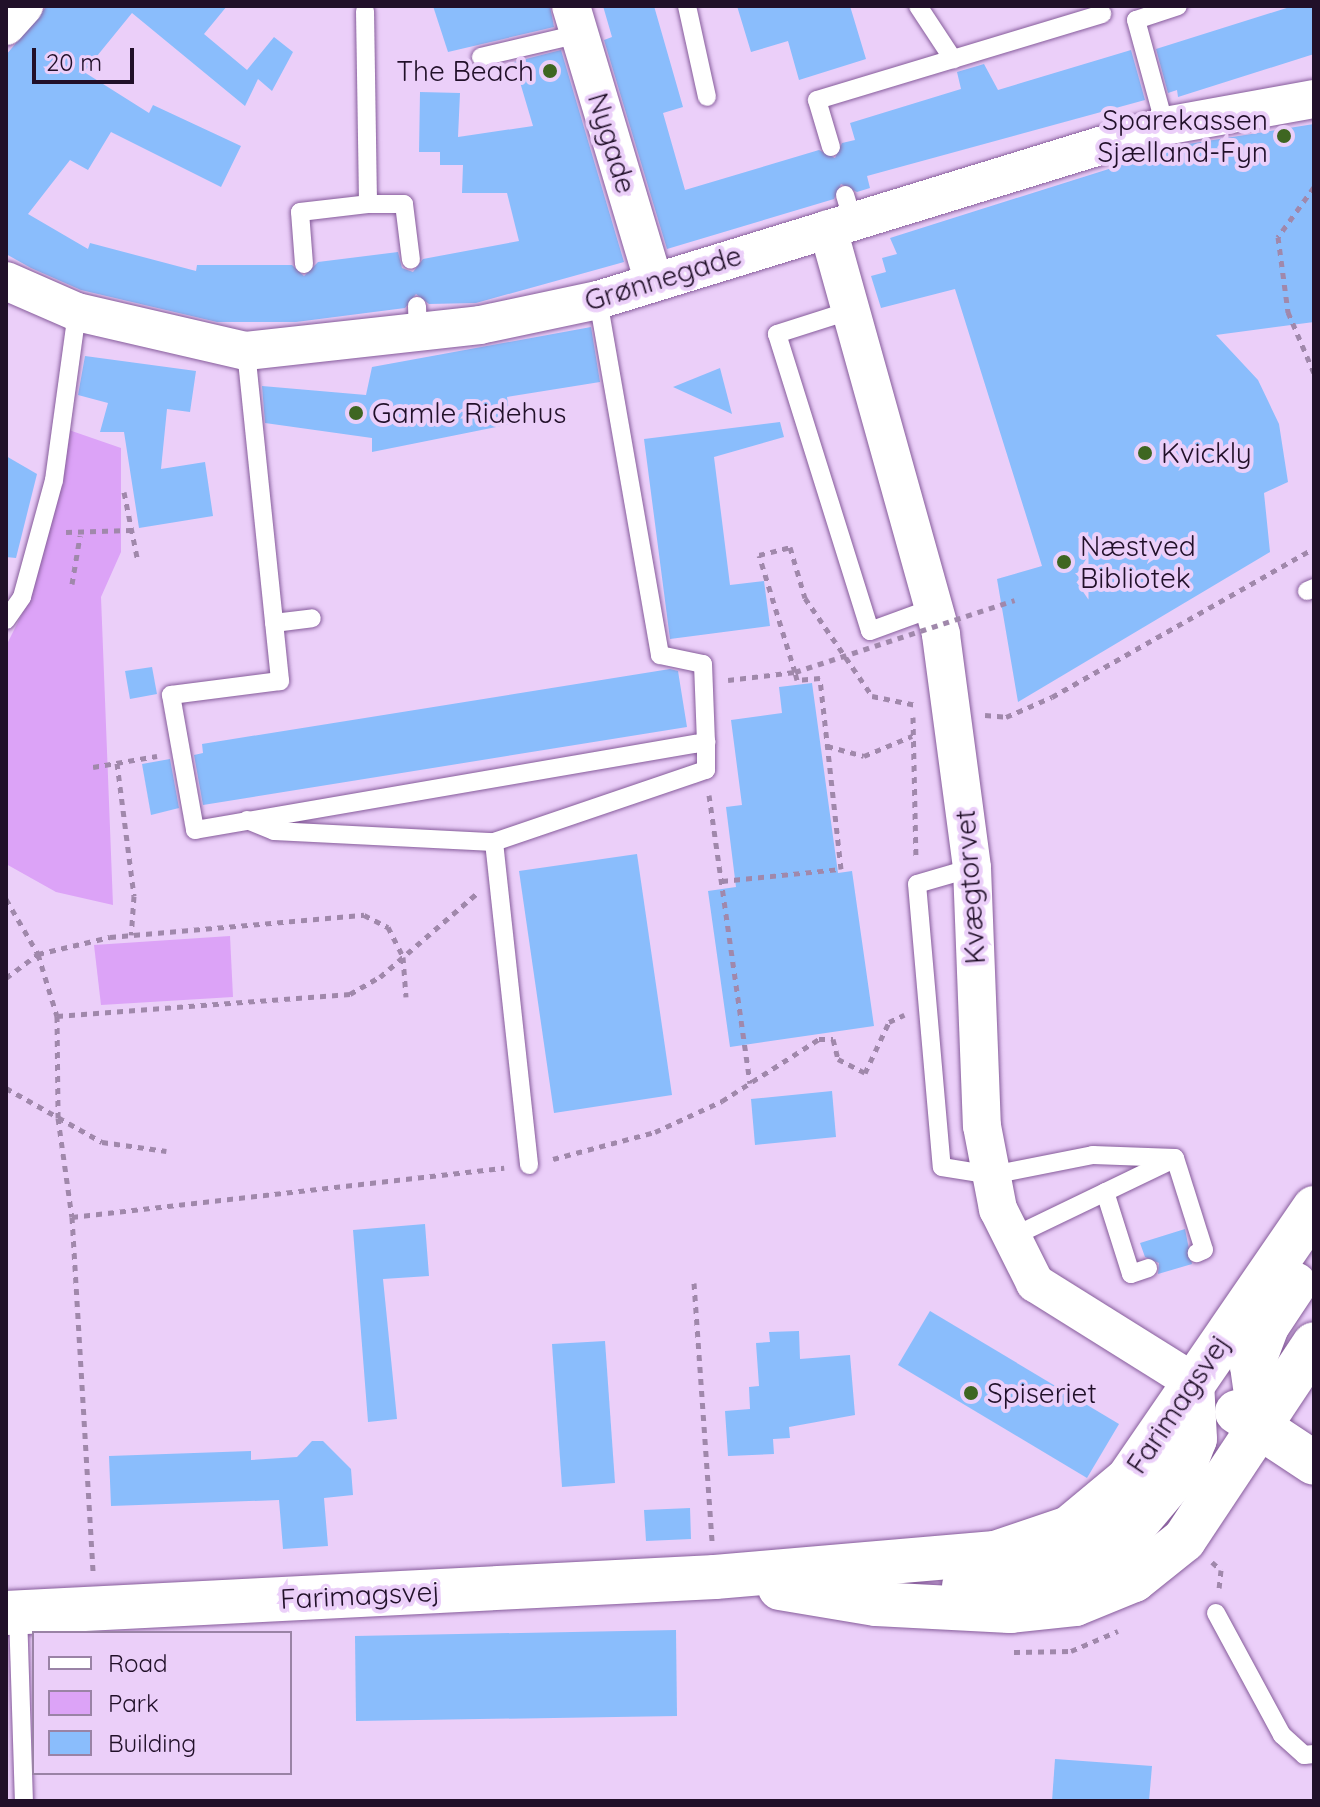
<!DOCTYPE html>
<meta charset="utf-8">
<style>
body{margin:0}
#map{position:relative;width:1320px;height:1807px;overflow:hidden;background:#ebcff9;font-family:Quicksand,sans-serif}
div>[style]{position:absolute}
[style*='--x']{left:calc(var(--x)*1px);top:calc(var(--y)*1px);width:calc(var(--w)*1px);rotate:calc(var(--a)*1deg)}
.green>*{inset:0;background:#dca3f7}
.building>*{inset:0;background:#8abdfc}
.path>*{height:5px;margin-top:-2.5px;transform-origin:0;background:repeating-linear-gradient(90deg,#a088ab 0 6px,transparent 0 12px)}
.roads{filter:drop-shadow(0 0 2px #865c9b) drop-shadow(0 0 2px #865c9b)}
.lane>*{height:18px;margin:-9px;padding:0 9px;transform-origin:9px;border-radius:9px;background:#fff}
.street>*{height:38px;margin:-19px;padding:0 19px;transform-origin:19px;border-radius:19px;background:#fff}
.secondary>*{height:44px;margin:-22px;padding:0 22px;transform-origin:22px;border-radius:22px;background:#fff}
.path-bridge>*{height:5px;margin-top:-2.5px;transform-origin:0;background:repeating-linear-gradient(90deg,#a088ab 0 6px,transparent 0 12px)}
.dots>*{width:22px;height:22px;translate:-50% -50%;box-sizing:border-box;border:4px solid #ebcff9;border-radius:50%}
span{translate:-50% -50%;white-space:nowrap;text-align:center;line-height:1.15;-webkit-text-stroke:8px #ebcff9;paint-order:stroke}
.poi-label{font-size:28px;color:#211029}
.right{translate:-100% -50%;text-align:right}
.left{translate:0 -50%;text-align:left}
.street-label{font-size:28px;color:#211029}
.frame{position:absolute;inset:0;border:8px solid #211029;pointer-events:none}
.legend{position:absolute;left:32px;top:1631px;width:260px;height:144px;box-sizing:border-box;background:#ebcff9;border:2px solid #9a83a6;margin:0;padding:10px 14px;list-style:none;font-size:24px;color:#211029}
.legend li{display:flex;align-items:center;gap:16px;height:40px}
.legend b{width:40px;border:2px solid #9a83a6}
.scale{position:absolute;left:32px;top:48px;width:102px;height:36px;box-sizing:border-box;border:4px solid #211029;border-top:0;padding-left:10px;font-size:24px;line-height:28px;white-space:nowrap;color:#211029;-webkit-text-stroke:6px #ebcff9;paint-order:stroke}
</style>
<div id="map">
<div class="green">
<i style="clip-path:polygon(66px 429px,121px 448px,121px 552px,101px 597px,113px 905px,56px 892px,6px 864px,6px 646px,26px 606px)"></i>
<i style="clip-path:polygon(230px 936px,233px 997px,101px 1005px,94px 945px)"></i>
</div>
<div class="building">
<i style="clip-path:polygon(47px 6px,227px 6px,204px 34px,253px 75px,247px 70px,274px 37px,293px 52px,272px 91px,258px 79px,245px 106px,132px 13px,84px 72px,149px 113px,153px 105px,241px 146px,221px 187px,111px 132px,88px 170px,70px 160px,28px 214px,88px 249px,90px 243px,196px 271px,197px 265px,292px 265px,304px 276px,318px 262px,398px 252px,402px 268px,413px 272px,423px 259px,519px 241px,507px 193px,462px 193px,463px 165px,440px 165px,440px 152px,419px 152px,420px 92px,460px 93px,458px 137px,533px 126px,514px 62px,561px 50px,624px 262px,476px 303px,429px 304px,416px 294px,405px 308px,296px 322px,217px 322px,81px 290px,31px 268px,6px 254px,6px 55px)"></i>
<i style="clip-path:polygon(433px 6px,550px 6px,554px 27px,448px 52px)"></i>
<i style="clip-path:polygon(603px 6px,654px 6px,683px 107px,663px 113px,685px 190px,819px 150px,835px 158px,842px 143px,855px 140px,850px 123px,961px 89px,957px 72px,984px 64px,998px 90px,1131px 50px,1145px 100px,867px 176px,870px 188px,857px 192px,841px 184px,834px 199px,667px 249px,604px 40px,612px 37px)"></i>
<i style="clip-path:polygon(737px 6px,850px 6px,866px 59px,799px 80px,788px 41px,751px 52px)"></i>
<i style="clip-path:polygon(1293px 6px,1314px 6px,1314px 54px,1178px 97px,1177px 90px,1168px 93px,1156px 49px)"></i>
<i style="clip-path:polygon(1314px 124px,1314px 322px,1216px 335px,1258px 380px,1279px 424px,1288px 482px,1264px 493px,1270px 552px,1018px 702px,997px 579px,1042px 566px,955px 289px,881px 308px,871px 276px,886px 272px,882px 258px,897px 254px,890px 238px,1188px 144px)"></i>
<i style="clip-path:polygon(591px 327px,600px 382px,507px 397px,511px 424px,372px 452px,372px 438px,265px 423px,262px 386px,366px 395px,372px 367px)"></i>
<i style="clip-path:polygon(85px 356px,196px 371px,190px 412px,167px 409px,161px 469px,205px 462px,213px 516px,139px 528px,124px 432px,100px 432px,108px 403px,78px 395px)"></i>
<i style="clip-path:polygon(720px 368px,732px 414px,673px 387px)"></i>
<i style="clip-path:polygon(780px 422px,784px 437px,714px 457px,730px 585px,764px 581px,770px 626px,670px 639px,644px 439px)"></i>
<i style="clip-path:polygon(6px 456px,37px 474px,16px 558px,6px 557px)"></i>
<i style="clip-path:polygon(152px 667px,157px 694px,130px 699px,125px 671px)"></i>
<i style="clip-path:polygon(670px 669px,678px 671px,687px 727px,203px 805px,194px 755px,203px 753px,202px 744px)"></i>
<i style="clip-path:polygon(812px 683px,838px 873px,852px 871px,874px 1026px,730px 1047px,708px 891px,736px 887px,726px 807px,742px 805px,731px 720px,782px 713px,779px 687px)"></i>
<i style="clip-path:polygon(170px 759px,179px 808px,151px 815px,142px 764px)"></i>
<i style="clip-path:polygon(637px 854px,672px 1095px,554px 1113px,519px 871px)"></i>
<i style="clip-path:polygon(832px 1091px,836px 1137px,755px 1145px,751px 1099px)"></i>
<i style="clip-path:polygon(425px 1224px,429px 1276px,383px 1279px,397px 1419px,368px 1422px,353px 1230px)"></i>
<i style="clip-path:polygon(1185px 1229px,1192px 1264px,1158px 1274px,1159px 1263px,1145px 1257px,1140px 1243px)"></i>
<i style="clip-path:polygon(930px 1311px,1119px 1424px,1087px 1478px,898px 1365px)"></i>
<i style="clip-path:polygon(799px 1331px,800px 1359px,850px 1355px,855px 1415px,789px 1427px,790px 1438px,773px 1439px,774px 1454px,728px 1456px,725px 1411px,750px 1409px,749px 1387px,759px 1386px,756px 1343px,770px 1342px,769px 1332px)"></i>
<i style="clip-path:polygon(605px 1341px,615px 1483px,562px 1487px,552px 1344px)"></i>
<i style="clip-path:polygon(312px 1441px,323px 1441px,351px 1469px,353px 1495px,324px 1498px,328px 1546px,283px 1549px,279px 1500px,111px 1506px,109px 1456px,251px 1451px,251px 1460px,297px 1457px)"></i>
<i style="clip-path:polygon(690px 1508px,691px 1539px,646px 1541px,644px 1510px)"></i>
<i style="clip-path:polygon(676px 1630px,677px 1716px,356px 1721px,355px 1636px)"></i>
<i style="clip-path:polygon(1055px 1759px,1152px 1766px,1149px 1801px,1052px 1801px)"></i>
</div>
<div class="path">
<i style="--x:1314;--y:187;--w:62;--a:125.8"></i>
<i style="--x:1278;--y:237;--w:76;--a:82.4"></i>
<i style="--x:1288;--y:312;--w:66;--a:66.9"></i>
<i style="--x:124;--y:492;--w:71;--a:78.7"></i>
<i style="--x:66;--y:532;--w:65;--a:-1.8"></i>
<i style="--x:72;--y:584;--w:49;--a:-80.5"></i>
<i style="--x:728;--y:680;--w:67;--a:-6.8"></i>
<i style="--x:795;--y:672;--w:122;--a:-107.1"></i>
<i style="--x:759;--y:555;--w:32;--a:-14"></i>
<i style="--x:790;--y:547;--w:53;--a:73.6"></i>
<i style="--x:805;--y:598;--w:119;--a:55.6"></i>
<i style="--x:872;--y:696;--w:45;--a:11.6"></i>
<i style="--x:985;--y:715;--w:21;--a:5"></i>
<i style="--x:1006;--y:717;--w:50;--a:-23.5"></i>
<i style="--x:1052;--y:697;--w:301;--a:-29.6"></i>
<i style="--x:913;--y:717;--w:142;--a:88.8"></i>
<i style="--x:827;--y:746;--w:38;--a:15"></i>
<i style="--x:864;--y:756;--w:52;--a:-22.6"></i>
<i style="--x:117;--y:763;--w:134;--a:82.7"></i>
<i style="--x:134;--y:896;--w:39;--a:94"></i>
<i style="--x:93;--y:767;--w:65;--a:-9.8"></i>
<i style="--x:709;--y:795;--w:291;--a:81.9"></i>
<i style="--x:722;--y:881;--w:120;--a:-5.8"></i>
<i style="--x:841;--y:869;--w:192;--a:-96.3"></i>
<i style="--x:820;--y:678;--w:23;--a:175"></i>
<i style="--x:797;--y:680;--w:8;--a:-104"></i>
<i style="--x:6;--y:899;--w:64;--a:59.8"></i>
<i style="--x:38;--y:954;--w:65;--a:73"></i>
<i style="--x:57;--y:1016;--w:102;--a:89.4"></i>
<i style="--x:58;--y:1118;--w:100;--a:82"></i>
<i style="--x:72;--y:1217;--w:357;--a:86.6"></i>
<i style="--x:6;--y:978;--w:40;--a:-37"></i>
<i style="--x:38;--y:954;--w:74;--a:-13.3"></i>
<i style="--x:110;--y:937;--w:255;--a:-5"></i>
<i style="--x:364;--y:915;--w:27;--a:27"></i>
<i style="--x:388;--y:927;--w:34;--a:63"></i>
<i style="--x:403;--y:957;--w:40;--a:85.7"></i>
<i style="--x:57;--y:1016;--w:294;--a:-4.3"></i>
<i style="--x:350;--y:994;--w:34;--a:-30"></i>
<i style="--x:380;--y:977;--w:127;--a:-40.8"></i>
<i style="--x:6;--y:1088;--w:110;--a:29.4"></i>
<i style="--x:102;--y:1142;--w:65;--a:8"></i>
<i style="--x:553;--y:1159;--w:106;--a:-14.8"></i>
<i style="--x:655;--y:1132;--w:74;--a:-24.8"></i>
<i style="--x:722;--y:1101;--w:115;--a:-32.6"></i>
<i style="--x:819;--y:1039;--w:14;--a:0"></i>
<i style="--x:833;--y:1039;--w:21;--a:76"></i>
<i style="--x:838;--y:1059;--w:30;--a:27"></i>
<i style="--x:865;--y:1073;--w:56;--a:-64.8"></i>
<i style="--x:889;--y:1022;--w:17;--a:-25"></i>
<i style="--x:72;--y:1217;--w:435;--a:-6.5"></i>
<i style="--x:694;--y:1283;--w:259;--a:86"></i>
<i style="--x:1212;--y:1562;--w:12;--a:42"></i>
<i style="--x:1221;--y:1570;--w:18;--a:96"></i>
<i style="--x:1014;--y:1652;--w:57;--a:-1"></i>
<i style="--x:1071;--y:1651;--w:51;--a:-23.1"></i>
</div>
<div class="roads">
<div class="lane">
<i style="--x:687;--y:6;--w:93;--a:77.6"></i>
<i style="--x:918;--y:6;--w:64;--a:56.6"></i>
<i style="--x:365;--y:11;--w:193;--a:89.1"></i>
<i style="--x:481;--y:57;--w:101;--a:-13.2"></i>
<i style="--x:1165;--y:126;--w:110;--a:-105.3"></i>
<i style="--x:1136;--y:20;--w:44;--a:-18.4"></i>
<i style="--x:831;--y:147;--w:49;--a:-106.6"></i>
<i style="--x:817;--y:100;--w:298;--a:-16.8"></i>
<i style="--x:845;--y:195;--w:27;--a:73"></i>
<i style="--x:304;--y:264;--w:52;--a:-94.4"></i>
<i style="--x:300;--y:212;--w:68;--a:-6.7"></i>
<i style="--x:368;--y:204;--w:36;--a:0"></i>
<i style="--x:404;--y:204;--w:56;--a:82.9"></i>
<i style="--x:417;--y:306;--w:26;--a:88"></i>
<i style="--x:852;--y:310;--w:79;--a:162.3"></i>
<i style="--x:777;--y:334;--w:311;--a:72.6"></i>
<i style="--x:870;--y:631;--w:67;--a:-20.1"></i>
<i style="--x:246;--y:351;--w:332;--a:84.1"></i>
<i style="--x:280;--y:681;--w:110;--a:172.7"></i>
<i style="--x:171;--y:695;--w:137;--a:79.9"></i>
<i style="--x:195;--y:830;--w:519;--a:-9.77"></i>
<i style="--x:706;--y:742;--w:78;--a:-92.2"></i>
<i style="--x:703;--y:664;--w:44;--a:-168.2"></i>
<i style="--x:660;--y:655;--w:360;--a:-99.9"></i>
<i style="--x:1307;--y:591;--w:8;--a:-23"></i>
<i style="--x:6;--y:620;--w:28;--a:-55"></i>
<i style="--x:22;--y:597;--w:121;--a:-74.7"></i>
<i style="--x:54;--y:480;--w:170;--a:-82.2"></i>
<i style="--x:274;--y:623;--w:38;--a:-7"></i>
<i style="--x:247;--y:820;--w:29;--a:22"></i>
<i style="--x:274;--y:831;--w:220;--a:2.9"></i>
<i style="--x:494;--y:842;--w:224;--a:-18.8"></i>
<i style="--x:706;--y:770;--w:28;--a:-90"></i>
<i style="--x:494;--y:842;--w:325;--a:83.8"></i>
<i style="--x:972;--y:868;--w:57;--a:163.8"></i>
<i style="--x:917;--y:884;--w:284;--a:85"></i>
<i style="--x:942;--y:1167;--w:51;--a:9.1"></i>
<i style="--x:992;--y:1175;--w:103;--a:-11.2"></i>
<i style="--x:1093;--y:1155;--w:82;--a:2.1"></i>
<i style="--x:1175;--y:1158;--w:96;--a:72.5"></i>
<i style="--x:1204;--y:1250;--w:8;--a:157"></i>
<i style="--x:1105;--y:1192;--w:86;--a:72.4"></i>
<i style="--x:1131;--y:1274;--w:18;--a:-19"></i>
<i style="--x:1010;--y:1238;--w:180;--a:-25.7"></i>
<i style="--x:18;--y:1613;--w:188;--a:88.2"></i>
<i style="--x:1216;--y:1613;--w:139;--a:61.6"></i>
<i style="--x:1282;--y:1735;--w:30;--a:42"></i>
<i style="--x:1304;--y:1755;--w:10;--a:-6"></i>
</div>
<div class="street">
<i style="--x:571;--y:6;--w:286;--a:73.3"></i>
<i style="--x:6;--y:26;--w:27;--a:-48"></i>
<i style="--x:828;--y:229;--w:421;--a:74.4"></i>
<i style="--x:941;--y:635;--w:235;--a:82.4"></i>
<i style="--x:972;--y:868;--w:258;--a:87.8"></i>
<i style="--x:982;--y:1126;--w:85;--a:79.1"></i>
<i style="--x:998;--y:1209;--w:83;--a:63.4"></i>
<i style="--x:1035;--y:1283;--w:185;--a:32"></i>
<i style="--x:6;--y:281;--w:77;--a:23.6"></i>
<i style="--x:77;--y:312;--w:173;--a:13"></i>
<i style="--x:246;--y:351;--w:235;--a:-6.3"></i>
<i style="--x:480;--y:325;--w:121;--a:-12"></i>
<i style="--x:598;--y:300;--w:593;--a:-17.06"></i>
<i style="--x:1165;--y:126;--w:151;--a:-10.3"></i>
</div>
<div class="secondary">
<i style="--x:1237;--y:1412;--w:92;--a:33.5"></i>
<i style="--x:1261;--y:1429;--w:64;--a:-98.1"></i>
<i style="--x:1252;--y:1366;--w:43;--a:-69.4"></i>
<i style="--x:1267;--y:1326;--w:50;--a:-56.3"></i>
<i style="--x:964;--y:1586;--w:87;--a:-9.2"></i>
<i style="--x:1050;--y:1572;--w:83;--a:-25"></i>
<i style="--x:1125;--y:1537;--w:92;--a:-49.9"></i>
<i style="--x:1184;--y:1467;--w:30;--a:-69"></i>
<i style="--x:1195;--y:1439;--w:58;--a:-93"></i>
<i style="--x:780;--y:1588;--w:97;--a:9.5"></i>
<i style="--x:876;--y:1604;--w:135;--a:3"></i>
<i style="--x:1011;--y:1611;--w:64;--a:-6.2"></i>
<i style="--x:1075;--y:1604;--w:64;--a:-22.1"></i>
<i style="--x:1134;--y:1580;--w:64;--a:-38.7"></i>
<i style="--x:1184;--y:1540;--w:235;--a:-56.4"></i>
<i style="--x:6;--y:1613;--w:710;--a:-2.91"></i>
<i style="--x:715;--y:1577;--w:281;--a:-4.9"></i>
<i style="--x:995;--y:1553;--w:78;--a:-18.7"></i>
<i style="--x:1069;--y:1528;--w:77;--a:-39.7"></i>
<i style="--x:1128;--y:1479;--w:329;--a:-55.5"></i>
</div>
</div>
<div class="path-bridge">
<i style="--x:795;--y:672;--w:231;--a:-18.1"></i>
</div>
<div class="dots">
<i style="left:550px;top:71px;background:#3e6621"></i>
<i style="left:1284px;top:136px;background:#3e6621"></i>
<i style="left:356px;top:413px;background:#3e6621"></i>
<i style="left:1145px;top:453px;background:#3e6621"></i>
<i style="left:1064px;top:562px;background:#3e6621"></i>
<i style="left:971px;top:1393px;background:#3e6621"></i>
</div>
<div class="poi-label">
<span class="right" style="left:534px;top:71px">The Beach</span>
<span class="right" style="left:1268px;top:136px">Sparekassen<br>Sjælland-Fyn</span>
<span class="left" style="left:372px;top:413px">Gamle Ridehus</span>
<span class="left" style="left:1161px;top:453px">Kvickly</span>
<span class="left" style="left:1080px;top:562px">Næstved<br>Bibliotek</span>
<span class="left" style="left:987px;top:1393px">Spiseriet</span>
</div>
<div class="street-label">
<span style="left:612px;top:143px;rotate:73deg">Nygade</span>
<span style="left:663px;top:278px;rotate:-17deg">Grønnegade</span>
<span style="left:970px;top:887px;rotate:-94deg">Kvægtorvet</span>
<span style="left:1178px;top:1404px;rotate:-56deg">Farimagsvej</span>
<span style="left:360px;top:1595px;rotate:-3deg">Farimagsvej</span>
</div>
<div class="frame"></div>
<ul class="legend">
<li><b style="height:10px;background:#fff"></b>Road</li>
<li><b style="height:22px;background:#dca3f7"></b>Park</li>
<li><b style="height:22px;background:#8abdfc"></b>Building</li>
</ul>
<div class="scale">20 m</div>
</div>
